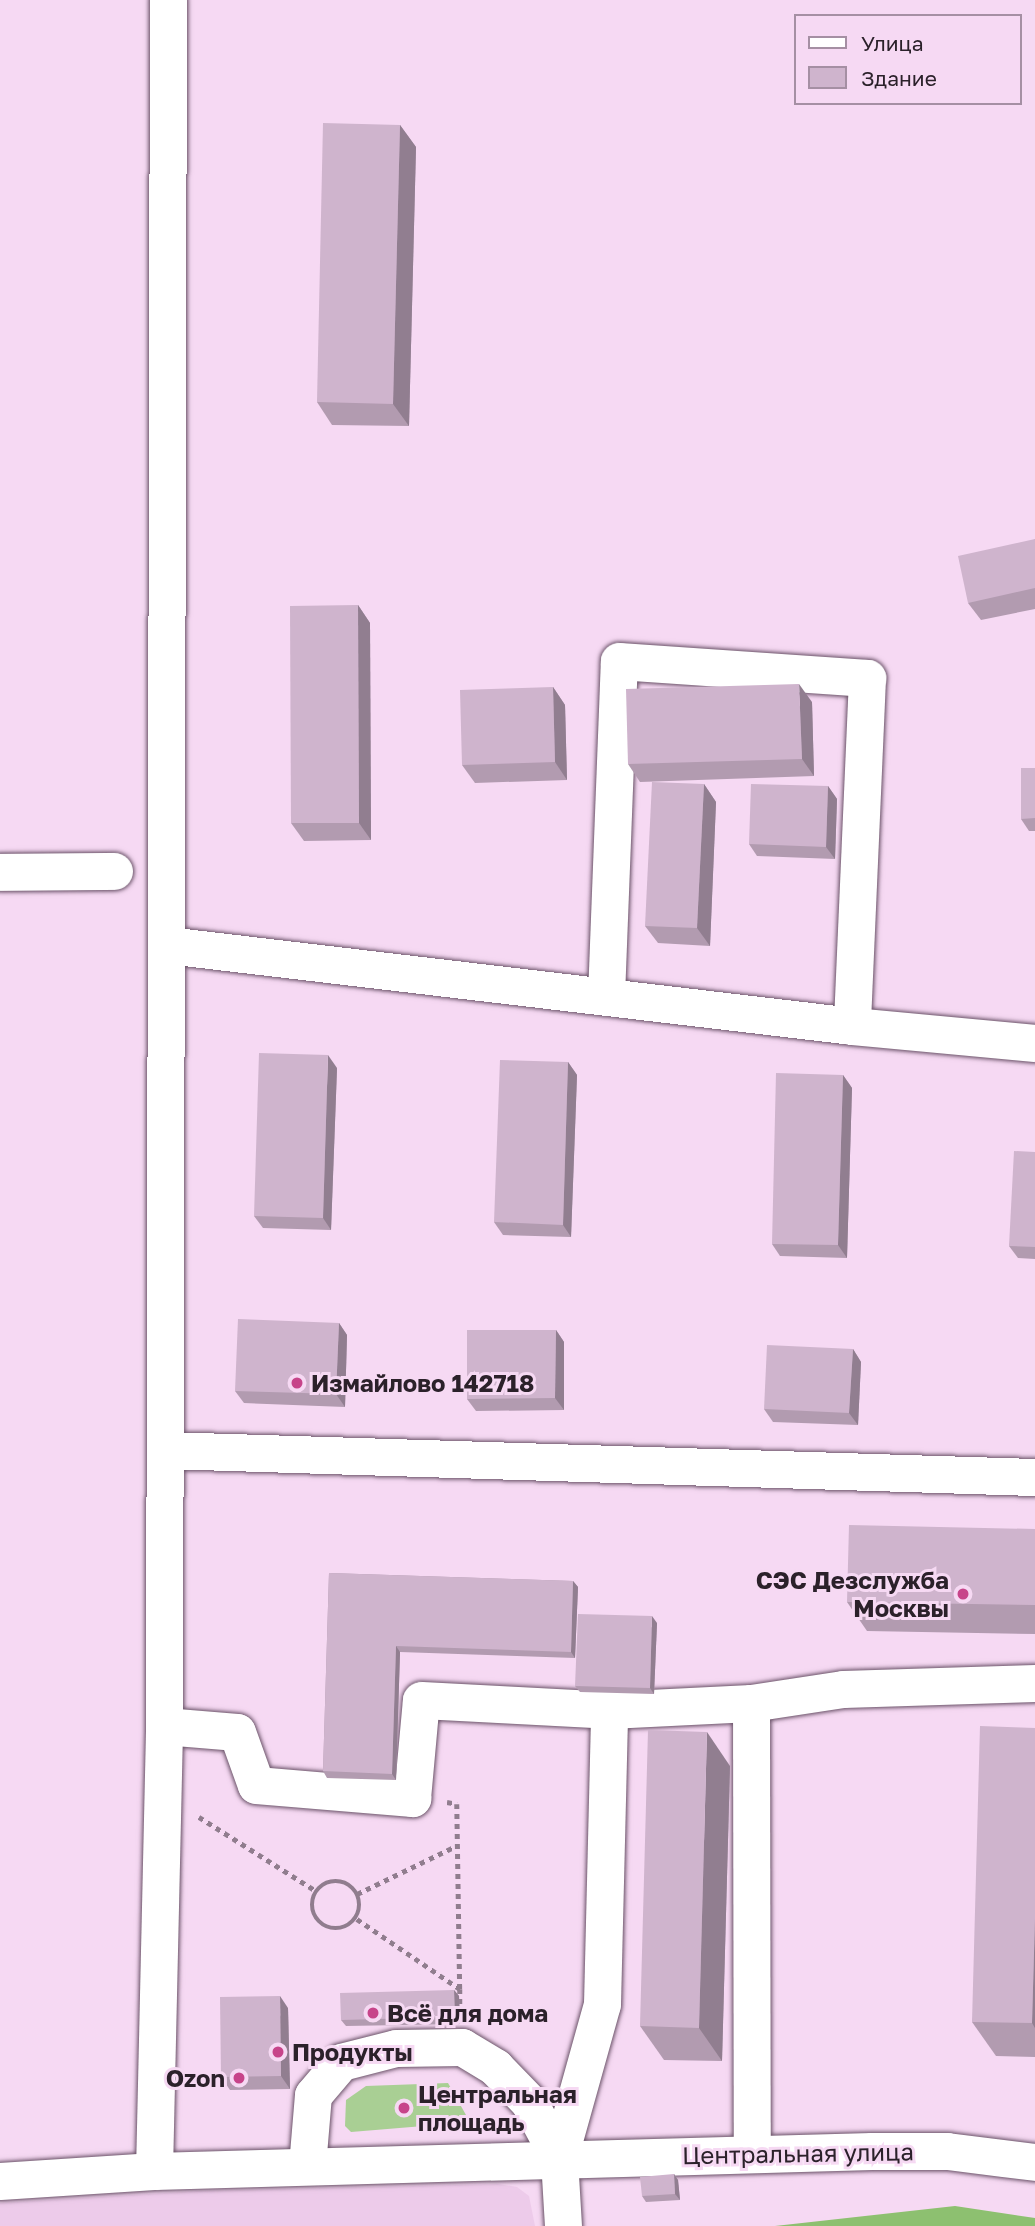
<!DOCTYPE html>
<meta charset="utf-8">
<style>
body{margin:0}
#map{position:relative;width:1035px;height:2226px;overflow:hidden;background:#f6d9f3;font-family:"Golos Text",sans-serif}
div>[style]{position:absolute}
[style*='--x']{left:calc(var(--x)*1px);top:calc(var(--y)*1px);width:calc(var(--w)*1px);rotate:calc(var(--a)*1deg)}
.built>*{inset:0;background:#edcbea}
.green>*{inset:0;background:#a9cf94}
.forest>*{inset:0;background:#8dc070}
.path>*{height:4.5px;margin-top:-2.25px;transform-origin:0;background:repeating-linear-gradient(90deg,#907d8e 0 5px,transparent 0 10px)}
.path>.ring{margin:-2.25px;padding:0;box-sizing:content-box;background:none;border:4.5px solid #907d8e;border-radius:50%}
.roads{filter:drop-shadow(0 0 2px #6b5369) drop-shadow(0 0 2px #6b5369)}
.minor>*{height:37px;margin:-18.5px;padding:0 18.5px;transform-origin:18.5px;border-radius:18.5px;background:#fff}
.wall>*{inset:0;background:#b29bb0}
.shaded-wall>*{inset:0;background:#917e90}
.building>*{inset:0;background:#cfb4cd}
.dots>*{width:19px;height:19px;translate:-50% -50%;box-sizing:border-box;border:4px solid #f6d9f3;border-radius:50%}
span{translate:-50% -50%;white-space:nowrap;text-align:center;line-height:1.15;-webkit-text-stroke:6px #f6d9f3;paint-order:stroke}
.poi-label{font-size:24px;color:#2b212a;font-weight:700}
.left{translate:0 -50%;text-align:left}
.right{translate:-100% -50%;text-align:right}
.street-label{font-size:24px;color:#2b212a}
.legend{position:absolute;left:794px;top:14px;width:228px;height:91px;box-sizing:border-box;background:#f6d9f3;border:2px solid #a58fa3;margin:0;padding:9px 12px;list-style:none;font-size:21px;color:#2b212a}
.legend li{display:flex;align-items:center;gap:14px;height:35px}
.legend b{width:35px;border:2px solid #a58fa3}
</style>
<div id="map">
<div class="built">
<i style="clip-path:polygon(498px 2184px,517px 2187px,529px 2196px,535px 2226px,0 2226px,0 2203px,198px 2191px)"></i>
</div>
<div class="green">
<i style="clip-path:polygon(448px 2083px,466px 2115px,460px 2123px,351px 2132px,345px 2126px,346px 2100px,366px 2086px)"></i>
</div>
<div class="forest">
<i style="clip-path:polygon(955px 2206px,1035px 2218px,1035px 2226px,775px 2226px)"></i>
</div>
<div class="path">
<i style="--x:447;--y:1802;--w:10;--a:11"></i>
<i style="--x:457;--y:1804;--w:185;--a:89.1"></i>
<i style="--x:199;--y:1817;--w:138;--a:32.3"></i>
<i class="ring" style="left:312px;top:1881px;width:43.5px;height:43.5px"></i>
<i style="--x:357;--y:1894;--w:110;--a:-25.9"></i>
<i style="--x:357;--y:1919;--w:125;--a:34.2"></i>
<i style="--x:460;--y:1989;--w:22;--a:90"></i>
</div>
<div class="roads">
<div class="minor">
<i style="--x:0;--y:872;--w:114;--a:-0.5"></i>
<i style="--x:167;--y:945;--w:690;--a:6.74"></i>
<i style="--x:852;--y:1026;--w:184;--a:5.3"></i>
<i style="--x:606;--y:996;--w:335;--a:-87.8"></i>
<i style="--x:619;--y:661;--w:249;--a:3.9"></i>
<i style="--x:867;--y:678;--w:348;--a:92.5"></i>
<i style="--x:165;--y:1450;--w:870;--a:1.78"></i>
<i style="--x:751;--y:1703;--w:451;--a:89.9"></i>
<i style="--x:164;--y:1726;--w:73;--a:4.7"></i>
<i style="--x:237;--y:1732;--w:56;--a:70.3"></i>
<i style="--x:256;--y:1785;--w:157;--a:4.8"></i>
<i style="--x:412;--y:1798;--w:98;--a:-84.8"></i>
<i style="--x:421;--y:1700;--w:188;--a:3"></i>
<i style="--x:307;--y:2166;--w:71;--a:-85.2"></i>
<i style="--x:313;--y:2095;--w:43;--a:-49.7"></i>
<i style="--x:341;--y:2062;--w:57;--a:-14.3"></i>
<i style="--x:396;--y:2048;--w:66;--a:-0.9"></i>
<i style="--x:462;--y:2047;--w:39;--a:31"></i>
<i style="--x:495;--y:2067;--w:49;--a:45.8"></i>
<i style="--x:529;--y:2102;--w:64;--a:61.8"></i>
<i style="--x:154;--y:2171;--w:445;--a:-88.7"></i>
<i style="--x:164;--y:1726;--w:1726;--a:-89.87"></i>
<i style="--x:0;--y:2181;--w:154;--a:-3.7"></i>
<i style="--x:154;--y:2171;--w:718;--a:-1.6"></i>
<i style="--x:872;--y:2151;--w:75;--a:0"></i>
<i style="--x:947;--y:2151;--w:89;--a:7.1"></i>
<i style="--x:563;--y:2226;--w:68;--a:-93.4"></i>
<i style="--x:559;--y:2158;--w:160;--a:-74.4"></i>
<i style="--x:602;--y:2004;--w:294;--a:-88.6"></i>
<i style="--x:609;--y:1710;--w:142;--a:-2.8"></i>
<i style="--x:751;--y:1703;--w:93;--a:-8.7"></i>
<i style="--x:843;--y:1689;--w:192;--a:-1.8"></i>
</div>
</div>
<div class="wall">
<i style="clip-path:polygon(400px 125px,416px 147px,409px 426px,332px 425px,317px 402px)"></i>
<i style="clip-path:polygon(1035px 539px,1035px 609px,981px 620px,968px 603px)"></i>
<i style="clip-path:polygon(358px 605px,370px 623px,371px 840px,304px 841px,291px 823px)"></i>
<i style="clip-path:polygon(553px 687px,565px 705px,567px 780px,475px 783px,462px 765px)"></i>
<i style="clip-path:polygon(812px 702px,814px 776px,640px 782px,628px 764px)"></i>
<i style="clip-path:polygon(1035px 768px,1035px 831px,1029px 831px,1021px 819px)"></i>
<i style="clip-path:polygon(704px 784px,716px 802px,710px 946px,658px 943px,645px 926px)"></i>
<i style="clip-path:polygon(828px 786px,837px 799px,835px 859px,757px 856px,749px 844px)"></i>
<i style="clip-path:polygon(568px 1062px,577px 1075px,571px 1237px,503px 1235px,494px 1222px)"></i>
<i style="clip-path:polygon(337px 1068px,331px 1230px,263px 1228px,254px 1216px)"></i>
<i style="clip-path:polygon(843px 1075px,852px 1088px,847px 1258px,780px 1256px,772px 1244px)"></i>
<i style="clip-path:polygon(1035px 1152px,1035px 1259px,1018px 1258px,1009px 1246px)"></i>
<i style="clip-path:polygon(339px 1323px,347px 1335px,345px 1407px,244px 1403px,235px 1391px)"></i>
<i style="clip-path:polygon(556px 1330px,564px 1342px,564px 1410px,476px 1411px,467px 1399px)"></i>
<i style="clip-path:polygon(853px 1349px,861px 1362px,858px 1425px,773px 1422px,764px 1409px)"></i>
<i style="clip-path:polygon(1035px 1529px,1035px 1634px,867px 1631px,847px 1602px)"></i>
<i style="clip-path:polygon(329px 1573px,573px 1581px,578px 1587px,575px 1658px,400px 1652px,396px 1780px,327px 1778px,323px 1771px)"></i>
<i style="clip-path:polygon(657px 1623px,654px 1694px,580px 1692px,575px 1686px)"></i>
<i style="clip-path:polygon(1035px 1728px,1035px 2057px,996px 2056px,972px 2022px)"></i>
<i style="clip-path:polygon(730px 1766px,722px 2061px,664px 2060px,640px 2026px)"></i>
<i style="clip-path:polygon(454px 1990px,459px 1996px,460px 2024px,346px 2026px,341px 2020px)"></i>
<i style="clip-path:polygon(288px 2008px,290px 2089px,230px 2090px,221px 2077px)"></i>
<i style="clip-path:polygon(674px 2174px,678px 2180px,680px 2200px,646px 2202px,642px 2196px)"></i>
</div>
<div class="shaded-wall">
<i style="clip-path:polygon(400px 125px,416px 147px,409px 426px,393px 404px)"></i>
<i style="clip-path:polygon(358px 605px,370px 623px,371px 840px,359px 823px)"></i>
<i style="clip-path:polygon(799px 684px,812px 702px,814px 776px,802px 759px)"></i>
<i style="clip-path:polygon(553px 687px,565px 705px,567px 780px,555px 762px)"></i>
<i style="clip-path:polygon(704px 784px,716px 802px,710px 946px,697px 928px)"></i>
<i style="clip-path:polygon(828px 786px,837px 799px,835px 859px,826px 847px)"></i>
<i style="clip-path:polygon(328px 1055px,337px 1068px,331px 1230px,323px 1218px)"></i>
<i style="clip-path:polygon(568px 1062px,577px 1075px,571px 1237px,563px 1225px)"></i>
<i style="clip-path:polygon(843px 1075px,852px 1088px,847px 1258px,838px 1245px)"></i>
<i style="clip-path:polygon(339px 1323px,347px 1335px,345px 1407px,336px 1394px)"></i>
<i style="clip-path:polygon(556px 1330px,564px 1342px,564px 1410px,555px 1398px)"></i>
<i style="clip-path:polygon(853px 1349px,861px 1362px,858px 1425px,849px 1413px)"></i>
<i style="clip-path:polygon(573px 1581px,578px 1587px,575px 1658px,571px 1652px)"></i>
<i style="clip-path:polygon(652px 1616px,657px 1623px,654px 1694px,650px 1688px)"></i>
<i style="clip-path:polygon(396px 1646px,400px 1652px,396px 1780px,392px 1774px)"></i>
<i style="clip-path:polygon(707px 1732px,730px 1766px,722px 2061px,699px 2028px)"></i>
<i style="clip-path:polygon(1035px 1918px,1035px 2028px,1032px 2023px)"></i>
<i style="clip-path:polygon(454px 1990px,459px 1996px,460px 2024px,455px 2017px)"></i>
<i style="clip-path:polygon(280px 1996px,288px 2008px,290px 2089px,281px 2076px)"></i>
<i style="clip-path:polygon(674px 2174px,678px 2180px,680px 2200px,675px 2194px)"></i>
</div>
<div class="building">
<i style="clip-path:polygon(323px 123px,400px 125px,393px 404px,317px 402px)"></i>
<i style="clip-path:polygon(1035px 539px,1035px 588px,968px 603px,958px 556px)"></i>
<i style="clip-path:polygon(358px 605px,359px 823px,291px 823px,290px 606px)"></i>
<i style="clip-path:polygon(799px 684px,802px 759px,628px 764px,626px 689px)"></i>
<i style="clip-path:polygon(553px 687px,555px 762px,462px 765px,460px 690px)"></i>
<i style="clip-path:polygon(1021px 768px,1035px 768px,1035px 818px,1021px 819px)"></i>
<i style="clip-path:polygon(652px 782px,704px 784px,697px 928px,645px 926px)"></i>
<i style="clip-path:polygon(751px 784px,828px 786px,826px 847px,749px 844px)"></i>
<i style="clip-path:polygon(259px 1053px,328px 1055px,323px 1218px,254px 1216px)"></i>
<i style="clip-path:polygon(500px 1060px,568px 1062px,563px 1225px,494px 1222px)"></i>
<i style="clip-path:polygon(776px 1073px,843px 1075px,838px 1245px,772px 1244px)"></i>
<i style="clip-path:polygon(1014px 1151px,1035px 1152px,1035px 1247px,1009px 1246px)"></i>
<i style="clip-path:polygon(238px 1319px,339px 1323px,336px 1394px,235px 1391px)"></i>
<i style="clip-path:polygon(467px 1330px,556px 1330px,555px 1398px,467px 1399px)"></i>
<i style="clip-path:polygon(767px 1345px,853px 1349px,849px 1413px,764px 1409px)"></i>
<i style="clip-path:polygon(849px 1525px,1035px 1529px,1035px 1605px,847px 1602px)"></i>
<i style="clip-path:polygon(329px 1573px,573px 1581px,571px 1652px,396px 1646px,392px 1774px,323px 1771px)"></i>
<i style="clip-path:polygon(578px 1614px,652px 1616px,650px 1688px,575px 1686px)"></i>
<i style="clip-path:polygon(980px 1726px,1035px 1728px,1035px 1918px,1032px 2023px,972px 2022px)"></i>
<i style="clip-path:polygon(648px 1730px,707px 1732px,699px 2028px,640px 2026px)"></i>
<i style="clip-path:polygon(454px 1990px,455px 2017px,341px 2020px,340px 1993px)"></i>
<i style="clip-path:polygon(280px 1996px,281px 2076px,221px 2077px,220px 1997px)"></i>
<i style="clip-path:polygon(674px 2174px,675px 2194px,642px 2196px,640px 2177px)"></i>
</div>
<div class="dots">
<i style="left:297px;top:1383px;background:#c7448a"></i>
<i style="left:963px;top:1594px;background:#c7448a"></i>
<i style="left:373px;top:2013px;background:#c7448a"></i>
<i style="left:278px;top:2052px;background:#c7448a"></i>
<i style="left:239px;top:2078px;background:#c7448a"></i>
<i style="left:404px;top:2108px;background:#c7448a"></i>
</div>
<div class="poi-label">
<span class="left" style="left:311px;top:1383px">Измайлово 142718</span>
<span class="right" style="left:949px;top:1594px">СЭС Дезслужба<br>Москвы</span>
<span class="left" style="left:387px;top:2013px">Всё для дома</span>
<span class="left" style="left:292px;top:2052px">Продукты</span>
<span class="right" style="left:225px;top:2078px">Ozon</span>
<span class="left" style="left:418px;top:2108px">Центральная<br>площадь</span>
</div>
<div class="street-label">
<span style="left:798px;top:2153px;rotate:-1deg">Центральная улица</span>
</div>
<ul class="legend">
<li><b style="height:9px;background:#fff"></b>Улица</li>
<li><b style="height:19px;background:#cfb4cd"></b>Здание</li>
</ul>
</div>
